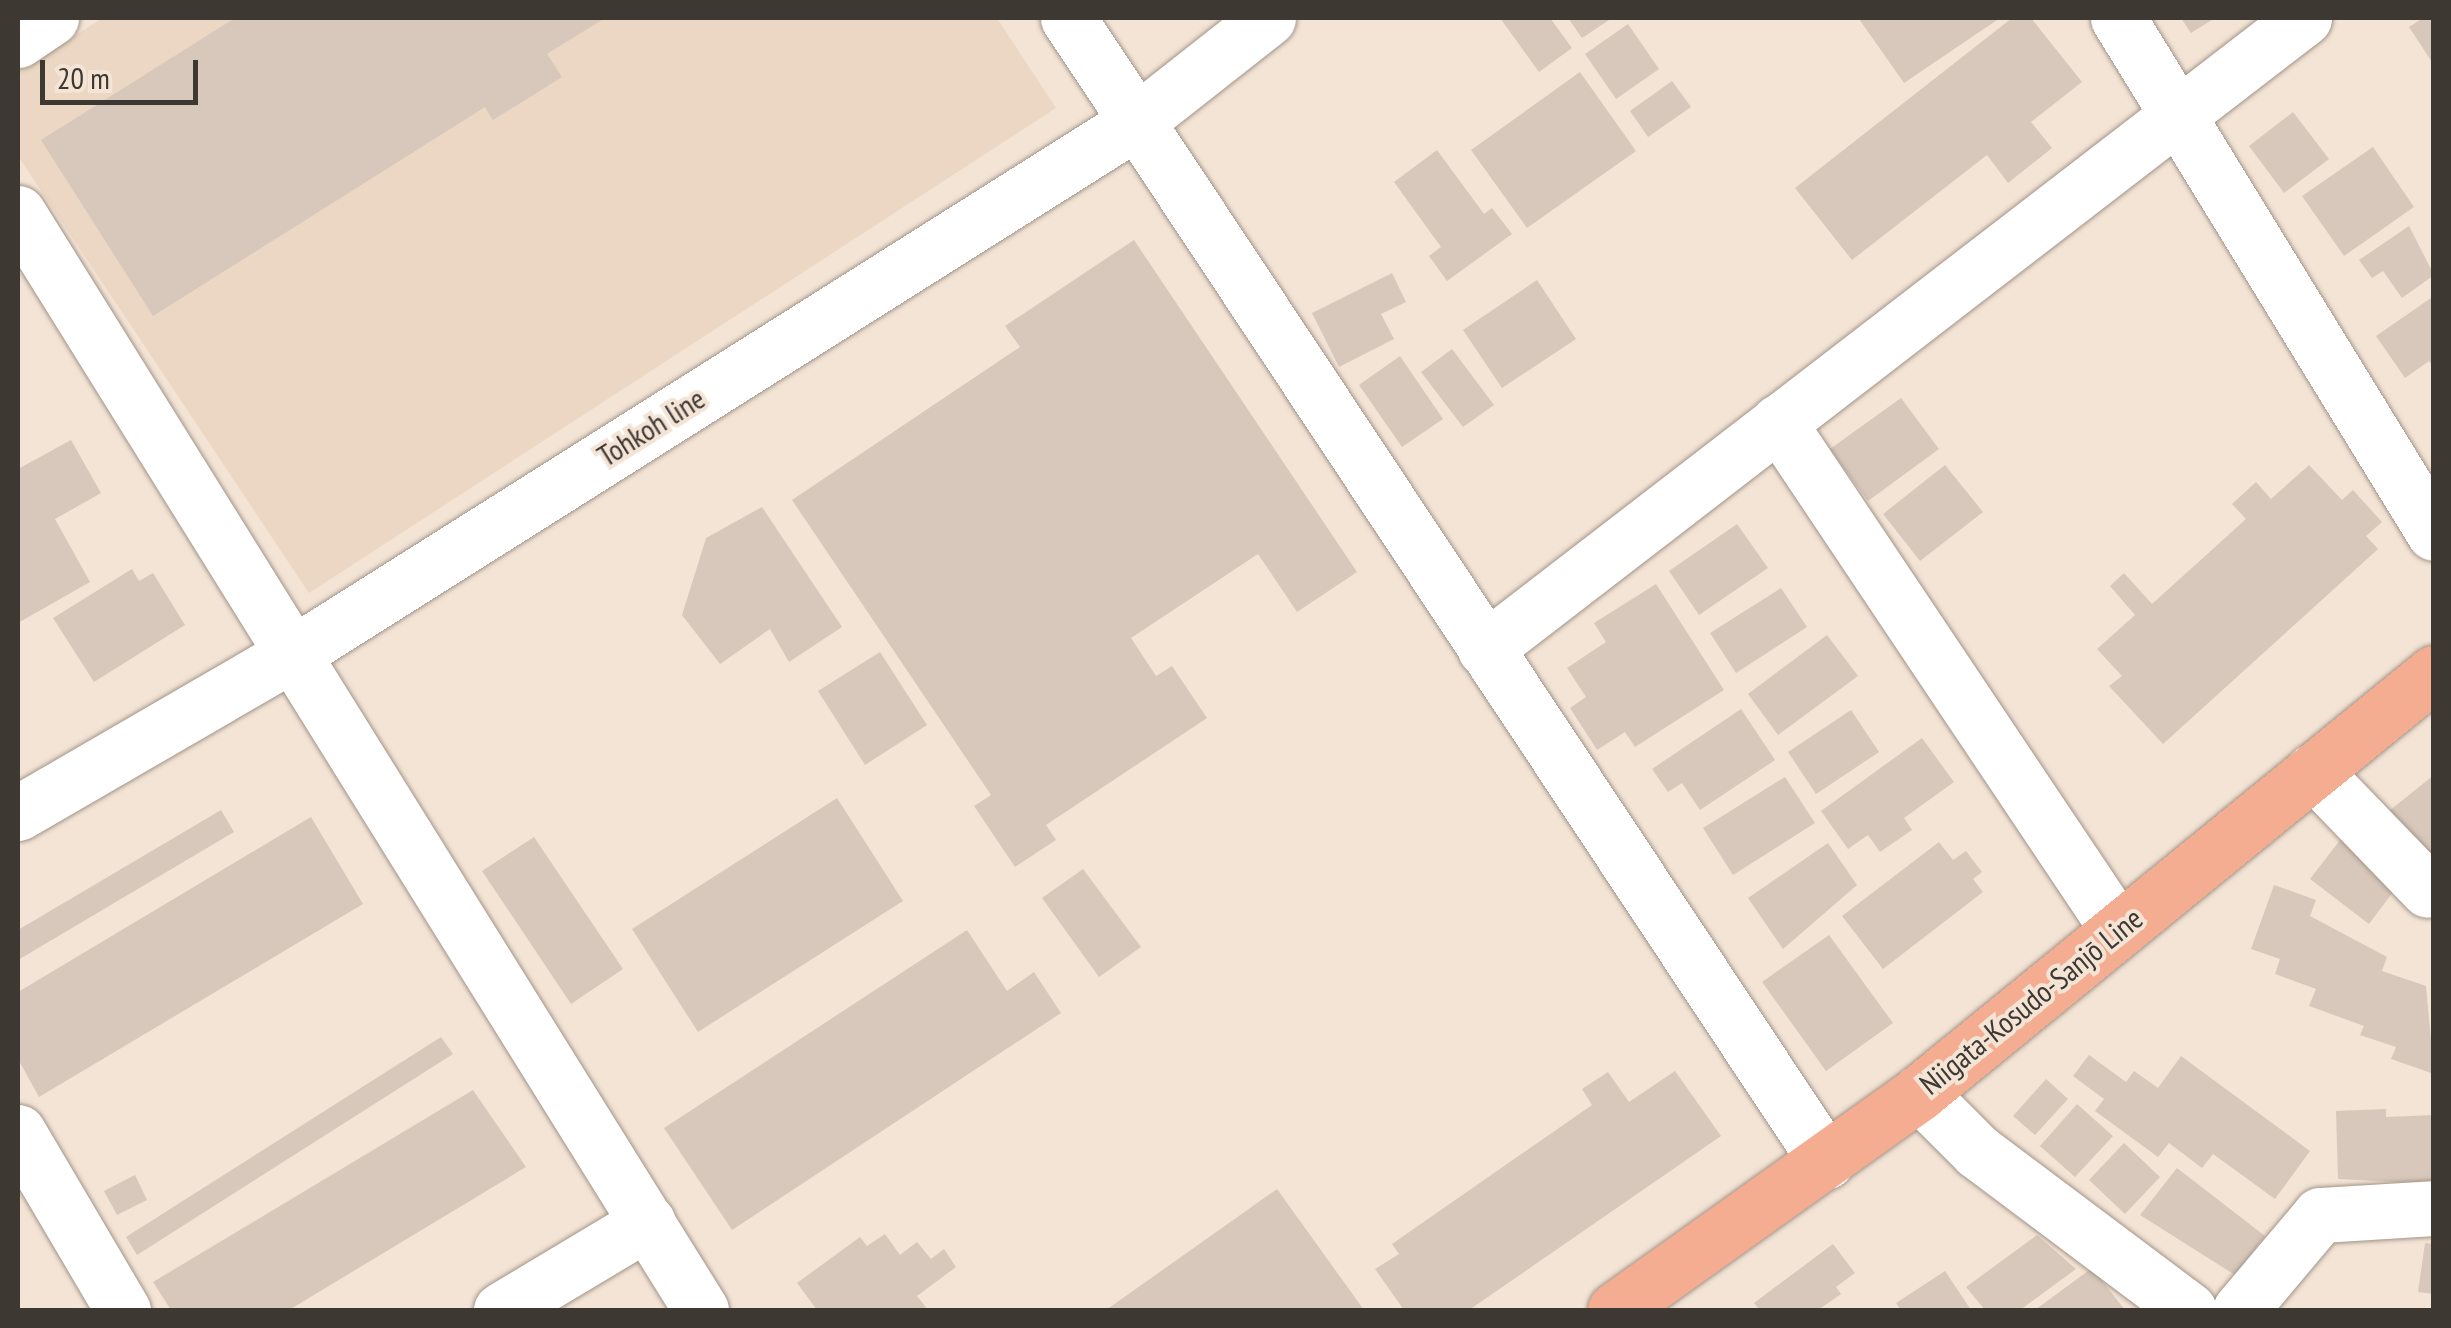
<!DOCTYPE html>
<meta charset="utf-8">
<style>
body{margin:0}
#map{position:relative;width:2451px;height:1328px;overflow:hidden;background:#f3e4d6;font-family:"PT Sans Narrow",sans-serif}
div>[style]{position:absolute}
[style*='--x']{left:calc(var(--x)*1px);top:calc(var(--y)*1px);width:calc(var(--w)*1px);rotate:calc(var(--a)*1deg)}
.built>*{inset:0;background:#ebd7c3}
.building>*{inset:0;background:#d7c8bb}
.roads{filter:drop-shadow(0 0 2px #a29487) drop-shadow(0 0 2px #a29487)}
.minor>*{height:55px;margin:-27.5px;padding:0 27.5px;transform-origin:27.5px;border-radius:27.5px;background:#fff}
.major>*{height:55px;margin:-27.5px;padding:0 27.5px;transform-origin:27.5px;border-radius:27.5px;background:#f4ad91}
span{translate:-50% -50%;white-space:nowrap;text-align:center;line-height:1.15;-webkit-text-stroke:8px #f3e4d6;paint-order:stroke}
.street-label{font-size:30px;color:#3e3833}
.frame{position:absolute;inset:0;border:20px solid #3e3833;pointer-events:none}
.scale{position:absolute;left:40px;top:60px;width:158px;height:45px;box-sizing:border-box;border:5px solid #3e3833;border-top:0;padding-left:12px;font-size:30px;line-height:35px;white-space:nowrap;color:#3e3833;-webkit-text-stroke:8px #f3e4d6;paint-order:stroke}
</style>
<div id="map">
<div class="built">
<i style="clip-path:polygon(103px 18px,997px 18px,1056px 108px,309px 593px,18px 156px,18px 71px)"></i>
</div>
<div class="building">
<i style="clip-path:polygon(235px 18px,605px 18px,547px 54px,562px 77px,493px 120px,485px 107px,153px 316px,41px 140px)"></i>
<i style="clip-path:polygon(1500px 18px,1550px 18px,1572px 48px,1539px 72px)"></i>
<i style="clip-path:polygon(1568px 18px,1612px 18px,1582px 38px)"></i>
<i style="clip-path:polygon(2000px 18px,1904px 83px,1859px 19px,1861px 18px)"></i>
<i style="clip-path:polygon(2012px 18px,2031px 18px,2082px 82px,2031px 122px,2052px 148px,2008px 183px,1987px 155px,1852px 260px,1795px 188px)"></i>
<i style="clip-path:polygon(2181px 18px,2215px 18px,2191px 33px)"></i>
<i style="clip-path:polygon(2423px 18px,2434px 18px,2434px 65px,2409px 27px)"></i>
<i style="clip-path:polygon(1628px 24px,1659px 69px,1616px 99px,1585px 54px)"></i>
<i style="clip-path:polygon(1580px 72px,1636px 151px,1527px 228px,1471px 150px)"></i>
<i style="clip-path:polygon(1672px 81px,1691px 107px,1648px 137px,1630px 111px)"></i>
<i style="clip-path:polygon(2293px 112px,2329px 159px,2284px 193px,2249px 146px)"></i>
<i style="clip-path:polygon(2373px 147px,2414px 207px,2344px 256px,2302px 196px)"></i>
<i style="clip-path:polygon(1437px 150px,1484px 214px,1492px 208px,1512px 234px,1447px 281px,1429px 256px,1441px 247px,1394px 182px)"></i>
<i style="clip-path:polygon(2409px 226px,2434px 275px,2402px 298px,2383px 271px,2372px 278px,2359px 260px)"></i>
<i style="clip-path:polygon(1134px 240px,1357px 572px,1297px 612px,1258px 554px,1131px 638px,1156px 676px,1172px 666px,1207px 718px,1046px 825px,1056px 840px,1015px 867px,974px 806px,991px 795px,792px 500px,1020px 347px,1005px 326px)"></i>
<i style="clip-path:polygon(1392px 273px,1406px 302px,1381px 314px,1394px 339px,1339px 367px,1312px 313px)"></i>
<i style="clip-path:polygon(1537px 280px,1576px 339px,1502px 388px,1463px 330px)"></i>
<i style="clip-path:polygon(2431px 298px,2434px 368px,2429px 361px,2405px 378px,2376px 336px)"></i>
<i style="clip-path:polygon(1452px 349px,1494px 405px,1463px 427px,1421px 372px)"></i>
<i style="clip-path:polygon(1400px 356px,1443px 419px,1402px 447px,1359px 385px)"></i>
<i style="clip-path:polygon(1901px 398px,1939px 449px,1868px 501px,1830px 449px)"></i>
<i style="clip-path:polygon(71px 440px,101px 493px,55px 519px,90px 582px,18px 623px,18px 469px)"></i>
<i style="clip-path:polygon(1945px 465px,1983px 512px,1920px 561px,1883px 514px)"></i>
<i style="clip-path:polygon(2309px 465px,2342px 500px,2353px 490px,2382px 522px,2366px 536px,2378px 549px,2163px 744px,2109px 686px,2122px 676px,2097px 649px,2135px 615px,2110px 586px,2124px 573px,2152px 604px,2246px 519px,2232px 504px,2256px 482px,2271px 499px)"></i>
<i style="clip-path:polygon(762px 507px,842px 627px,789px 662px,770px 629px,720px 664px,682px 615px,706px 538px)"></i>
<i style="clip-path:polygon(1737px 524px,1768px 568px,1699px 615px,1669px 571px)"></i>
<i style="clip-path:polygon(132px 569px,139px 581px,153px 573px,185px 625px,94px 682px,53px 618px)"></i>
<i style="clip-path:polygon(1656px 584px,1724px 690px,1635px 747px,1625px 732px,1597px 750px,1570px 708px,1586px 697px,1567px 668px,1606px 642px,1594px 623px)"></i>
<i style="clip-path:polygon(1781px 588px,1807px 627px,1736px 673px,1710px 633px)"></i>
<i style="clip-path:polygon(1827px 635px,1858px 676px,1778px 735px,1748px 694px)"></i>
<i style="clip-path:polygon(880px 652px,927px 725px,865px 765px,818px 691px)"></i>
<i style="clip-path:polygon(1741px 709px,1775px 760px,1700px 810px,1682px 783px,1668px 792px,1652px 769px)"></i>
<i style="clip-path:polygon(1851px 710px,1879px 752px,1816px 794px,1788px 752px)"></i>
<i style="clip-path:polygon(1922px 738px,1954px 782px,1904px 818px,1912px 830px,1880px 852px,1868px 835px,1848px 849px,1821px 811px)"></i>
<i style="clip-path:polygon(2434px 775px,2434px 877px,2384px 815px)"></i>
<i style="clip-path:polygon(1785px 777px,1815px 823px,1733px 875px,1703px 828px)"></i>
<i style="clip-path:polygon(837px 798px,903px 901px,698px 1032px,632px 929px)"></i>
<i style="clip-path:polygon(221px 810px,234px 832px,18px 960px,18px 930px)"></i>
<i style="clip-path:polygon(311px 817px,363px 904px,39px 1097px,18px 1059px,18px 992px)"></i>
<i style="clip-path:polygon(2347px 831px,2405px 876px,2369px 924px,2310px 879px)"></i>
<i style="clip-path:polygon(534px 837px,623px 969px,571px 1004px,482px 871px)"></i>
<i style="clip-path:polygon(1939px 842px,1953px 860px,1966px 851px,1982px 872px,1973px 879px,1983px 892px,1883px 969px,1842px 916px)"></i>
<i style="clip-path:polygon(1828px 843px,1857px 885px,1783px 949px,1748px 898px)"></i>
<i style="clip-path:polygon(1083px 869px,1141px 947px,1099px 977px,1042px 898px)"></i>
<i style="clip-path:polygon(2274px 885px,2316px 900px,2310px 916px,2387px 957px,2382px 971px,2426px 986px,2434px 1074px,2391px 1059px,2396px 1047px,2360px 1035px,2364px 1026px,2309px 1006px,2316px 989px,2275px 974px,2280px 959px,2251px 949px)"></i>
<i style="clip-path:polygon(967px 930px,1007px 991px,1034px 972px,1061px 1013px,732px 1230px,664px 1128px)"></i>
<i style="clip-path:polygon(1829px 935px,1893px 1023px,1826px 1071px,1762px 982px)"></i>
<i style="clip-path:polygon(441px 1037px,453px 1054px,137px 1255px,126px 1237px)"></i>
<i style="clip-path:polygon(2089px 1055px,2126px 1082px,2134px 1071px,2158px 1088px,2181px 1056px,2310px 1151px,2275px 1199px,2213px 1154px,2202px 1168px,2169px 1143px,2158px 1157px,2095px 1111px,2104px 1099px,2073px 1076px)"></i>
<i style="clip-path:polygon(1675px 1071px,1721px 1136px,1469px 1310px,1404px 1310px,1375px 1269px,1399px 1254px,1392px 1244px,1592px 1105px,1582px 1089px,1608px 1072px,1629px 1102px)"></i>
<i style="clip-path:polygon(2046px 1079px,2068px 1099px,2035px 1135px,2013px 1116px)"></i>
<i style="clip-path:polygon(473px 1090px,526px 1167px,289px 1310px,171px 1310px,153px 1282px)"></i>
<i style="clip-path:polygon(2077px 1104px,2113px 1136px,2075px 1177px,2040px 1146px)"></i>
<i style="clip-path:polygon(2386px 1109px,2386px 1117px,2434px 1115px,2434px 1184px,2338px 1179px,2336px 1111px)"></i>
<i style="clip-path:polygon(2124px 1143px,2160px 1177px,2125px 1214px,2089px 1180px)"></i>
<i style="clip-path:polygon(2177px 1168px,2265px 1236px,2235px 1275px,2140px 1215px)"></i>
<i style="clip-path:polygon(135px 1175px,147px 1200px,117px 1215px,104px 1191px)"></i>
<i style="clip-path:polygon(1277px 1189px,1364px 1310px,1106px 1310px)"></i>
<i style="clip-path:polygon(885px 1234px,900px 1255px,917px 1242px,931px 1259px,944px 1249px,956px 1267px,917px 1296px,928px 1310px,817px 1310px,797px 1283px,860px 1237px,867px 1246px)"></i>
<i style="clip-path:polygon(2037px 1235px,2076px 1269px,2020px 1310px,1985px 1310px,1966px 1287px)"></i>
<i style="clip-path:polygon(2425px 1243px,2434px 1244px,2434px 1294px,2418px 1292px)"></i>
<i style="clip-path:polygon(1833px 1244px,1855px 1273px,1836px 1287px,1841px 1294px,1818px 1310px,1760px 1310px,1754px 1303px)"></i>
<i style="clip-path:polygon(2092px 1268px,2125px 1310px,2035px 1310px)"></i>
<i style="clip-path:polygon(1945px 1271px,1971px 1310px,1901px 1310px,1896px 1303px)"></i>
</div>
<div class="roads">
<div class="minor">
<i style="--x:1068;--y:18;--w:1372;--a:56.45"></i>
<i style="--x:2118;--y:18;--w:604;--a:58.47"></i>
<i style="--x:18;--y:40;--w:40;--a:-34"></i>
<i style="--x:18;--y:213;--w:1292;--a:58.09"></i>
<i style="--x:1778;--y:422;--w:611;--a:56.21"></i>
<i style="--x:1485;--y:649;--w:1034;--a:-37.61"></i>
<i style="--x:2313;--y:771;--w:165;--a:46"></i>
<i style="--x:18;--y:813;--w:315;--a:-30.1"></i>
<i style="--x:291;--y:655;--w:999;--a:-32.24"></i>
<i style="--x:1136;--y:122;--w:168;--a:-38.2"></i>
<i style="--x:1919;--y:1093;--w:82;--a:45"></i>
<i style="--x:1977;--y:1151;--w:265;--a:36.9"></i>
<i style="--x:18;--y:1132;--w:207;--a:59.5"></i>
<i style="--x:501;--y:1310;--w:171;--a:-30.9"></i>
<i style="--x:2240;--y:1310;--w:124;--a:-49.9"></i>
<i style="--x:2320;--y:1215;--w:114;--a:-3.5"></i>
</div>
<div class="major">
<i style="--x:1615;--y:1310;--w:374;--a:-35.5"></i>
<i style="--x:1919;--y:1093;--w:665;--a:-39.2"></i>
</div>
</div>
<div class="street-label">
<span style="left:651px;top:427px;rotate:-32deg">Tohkoh line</span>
<span style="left:2031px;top:1001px;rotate:-39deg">Niigata-Kosudo-Sanjō Line</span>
</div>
<div class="frame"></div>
<div class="scale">20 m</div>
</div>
